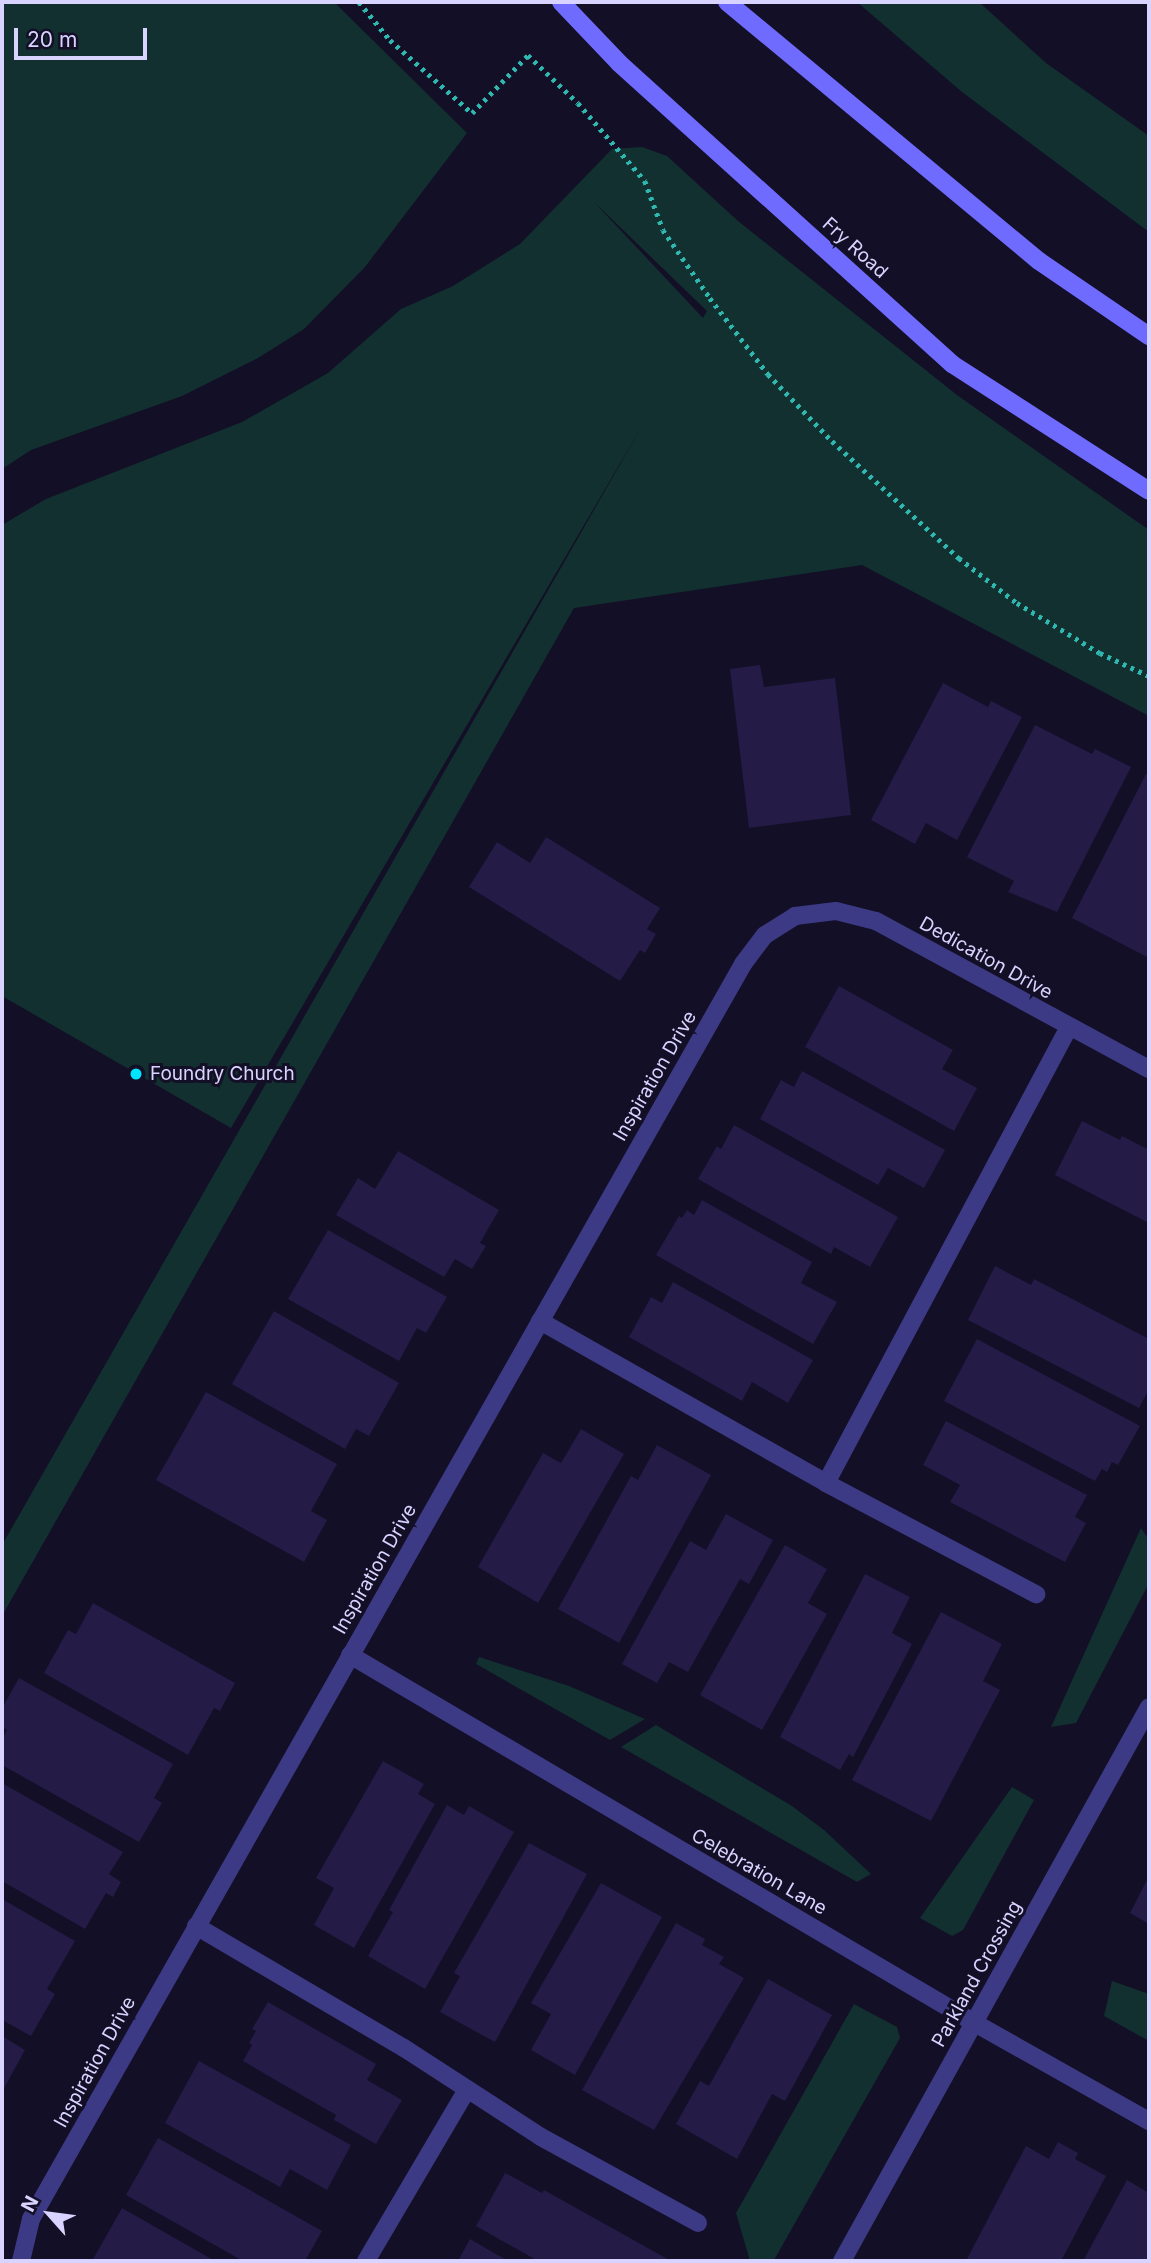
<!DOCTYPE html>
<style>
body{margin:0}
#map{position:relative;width:1151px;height:2263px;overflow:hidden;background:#130f26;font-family:Inter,sans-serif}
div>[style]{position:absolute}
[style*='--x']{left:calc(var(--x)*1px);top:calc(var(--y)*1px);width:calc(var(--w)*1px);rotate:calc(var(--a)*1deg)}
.green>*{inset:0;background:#12302f}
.building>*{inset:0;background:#241b47}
.path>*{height:4.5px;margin-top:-2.25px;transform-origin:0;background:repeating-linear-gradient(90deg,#2fb8b0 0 3.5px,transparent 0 8.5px)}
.lane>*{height:18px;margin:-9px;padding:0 9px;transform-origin:9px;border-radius:9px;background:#3d3a85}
.street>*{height:18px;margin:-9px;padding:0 9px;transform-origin:9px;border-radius:9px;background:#3d3a85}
.secondary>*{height:18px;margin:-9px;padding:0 9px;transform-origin:9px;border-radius:9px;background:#6f6bff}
.dots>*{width:19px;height:19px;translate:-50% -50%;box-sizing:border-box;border:4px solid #130f26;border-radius:50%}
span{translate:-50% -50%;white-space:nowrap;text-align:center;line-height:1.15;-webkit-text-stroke:6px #130f26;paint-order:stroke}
.street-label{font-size:19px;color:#d9d4ff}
.poi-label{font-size:19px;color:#d9d4ff}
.left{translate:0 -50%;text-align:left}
.frame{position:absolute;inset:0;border:4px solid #d9d4ff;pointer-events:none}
.north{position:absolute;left:14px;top:2179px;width:70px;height:70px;-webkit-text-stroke:5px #130f26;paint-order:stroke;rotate:298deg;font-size:19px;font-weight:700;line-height:28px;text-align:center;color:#d9d4ff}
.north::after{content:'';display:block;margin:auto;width:24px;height:32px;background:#d9d4ff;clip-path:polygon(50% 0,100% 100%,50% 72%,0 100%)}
.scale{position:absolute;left:14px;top:28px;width:133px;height:32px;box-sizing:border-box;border:4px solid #d9d4ff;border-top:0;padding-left:9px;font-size:21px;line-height:24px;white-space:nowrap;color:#d9d4ff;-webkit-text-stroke:5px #130f26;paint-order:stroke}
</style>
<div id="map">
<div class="green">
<i style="clip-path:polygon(2px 2px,334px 2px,467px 133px,365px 267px,304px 329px,258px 358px,182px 396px,31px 450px,2px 469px)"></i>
<i style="clip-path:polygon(857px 2px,979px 2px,1046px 63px,1149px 136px,1149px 232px,962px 92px)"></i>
<i style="clip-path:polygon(evenodd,642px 147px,667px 156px,738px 221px,957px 395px,1149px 530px,1149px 716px,862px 565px,574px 608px,2px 1616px,2px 1545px,642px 426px,231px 1128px,2px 996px,2px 525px,46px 499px,242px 422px,328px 373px,401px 309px,453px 286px,520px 244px,612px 149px,642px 147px,594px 202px,707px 311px,703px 318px,594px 202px)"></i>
<i style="clip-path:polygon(1141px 1528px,1149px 1540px,1149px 1583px,1076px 1723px,1051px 1727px)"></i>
<i style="clip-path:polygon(479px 1657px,569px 1686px,645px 1719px,610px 1740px,476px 1664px)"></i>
<i style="clip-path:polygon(656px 1725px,792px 1806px,824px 1830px,871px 1874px,857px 1882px,621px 1747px)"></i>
<i style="clip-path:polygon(1012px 1787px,1034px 1800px,963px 1930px,952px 1936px,920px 1918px)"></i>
<i style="clip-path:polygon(1112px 1981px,1149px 1994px,1149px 2041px,1104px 2016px)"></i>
<i style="clip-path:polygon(854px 2004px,897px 2027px,900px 2038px,774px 2260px,750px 2261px,736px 2213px)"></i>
</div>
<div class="building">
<i style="clip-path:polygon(760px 665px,764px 687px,835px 678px,851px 815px,749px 828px,730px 669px)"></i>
<i style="clip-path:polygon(943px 683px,988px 707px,991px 701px,1022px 717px,957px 840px,926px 823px,915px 844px,871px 820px)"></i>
<i style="clip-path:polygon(1035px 725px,1092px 754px,1095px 749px,1131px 767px,1057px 912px,1008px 892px,1014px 881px,967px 857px)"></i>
<i style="clip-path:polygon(1146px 774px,1149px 776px,1149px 958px,1072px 918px)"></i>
<i style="clip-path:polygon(546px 837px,660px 908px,647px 929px,656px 934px,645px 953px,640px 950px,620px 981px,469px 887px,497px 842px,530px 863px)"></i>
<i style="clip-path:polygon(839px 986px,953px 1050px,942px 1069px,977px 1088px,954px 1131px,805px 1047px)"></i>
<i style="clip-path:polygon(802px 1071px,945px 1150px,924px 1188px,888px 1168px,878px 1185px,760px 1119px,781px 1080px,794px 1087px)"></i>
<i style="clip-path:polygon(1082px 1121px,1120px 1140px,1122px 1136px,1149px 1150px,1149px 1223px,1055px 1175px)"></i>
<i style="clip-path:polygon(734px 1125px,898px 1217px,870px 1267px,834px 1247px,831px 1254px,698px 1179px,717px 1146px,721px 1149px)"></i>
<i style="clip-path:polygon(398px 1151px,499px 1210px,480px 1243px,486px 1246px,472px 1269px,455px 1259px,444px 1277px,336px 1215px,358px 1178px,375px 1189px)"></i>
<i style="clip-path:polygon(702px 1200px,812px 1262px,801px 1283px,837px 1302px,813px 1344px,656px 1255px,679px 1216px,682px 1218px,687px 1210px,694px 1215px)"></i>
<i style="clip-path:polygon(328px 1230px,447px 1297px,426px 1333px,417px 1328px,399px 1361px,288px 1299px)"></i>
<i style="clip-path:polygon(995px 1266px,1031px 1285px,1034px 1279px,1149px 1339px,1149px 1389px,1139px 1408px,968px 1320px)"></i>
<i style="clip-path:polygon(673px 1282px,813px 1360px,788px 1403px,752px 1382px,742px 1401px,629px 1337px,651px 1297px,662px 1303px)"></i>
<i style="clip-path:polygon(274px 1311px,399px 1383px,369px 1436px,356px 1429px,345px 1449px,232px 1384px)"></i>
<i style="clip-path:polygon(977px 1339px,1140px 1426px,1118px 1465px,1112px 1462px,1107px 1472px,1102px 1469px,1095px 1481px,944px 1401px)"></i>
<i style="clip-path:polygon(206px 1392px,337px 1464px,311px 1511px,327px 1520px,304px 1562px,156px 1480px)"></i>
<i style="clip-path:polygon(946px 1421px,1087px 1495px,1075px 1517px,1086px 1523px,1065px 1562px,950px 1502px,960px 1485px,923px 1465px)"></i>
<i style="clip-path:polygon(581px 1429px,624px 1454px,538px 1603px,478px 1567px,543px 1453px,561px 1463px)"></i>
<i style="clip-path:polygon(657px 1445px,711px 1475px,619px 1643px,558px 1609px,631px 1476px,638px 1480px)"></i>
<i style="clip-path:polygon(726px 1514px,773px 1540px,749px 1584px,740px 1579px,688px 1672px,669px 1662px,657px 1683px,622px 1664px,690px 1541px,706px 1550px)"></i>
<i style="clip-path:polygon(785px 1545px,827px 1569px,808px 1603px,827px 1614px,762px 1730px,700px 1695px)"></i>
<i style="clip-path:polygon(865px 1574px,910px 1597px,892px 1633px,912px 1644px,853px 1757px,849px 1754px,840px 1770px,780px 1737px)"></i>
<i style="clip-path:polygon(93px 1603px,235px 1683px,220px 1711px,214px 1708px,188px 1755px,44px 1673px,68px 1630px,76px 1634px)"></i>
<i style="clip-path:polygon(941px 1612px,1002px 1644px,983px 1681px,1000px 1690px,931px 1821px,852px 1780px)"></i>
<i style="clip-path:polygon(19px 1678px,173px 1764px,154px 1798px,162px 1803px,139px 1842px,2px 1765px,2px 1739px,7px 1730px,2px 1727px,2px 1708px)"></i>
<i style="clip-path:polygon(383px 1761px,424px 1784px,418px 1794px,435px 1804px,354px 1948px,314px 1925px,334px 1888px,316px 1878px)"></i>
<i style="clip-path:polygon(2px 1783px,123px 1852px,109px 1874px,121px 1882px,113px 1897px,106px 1893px,85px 1929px,2px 1881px)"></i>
<i style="clip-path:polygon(447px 1805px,464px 1815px,469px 1806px,514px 1832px,425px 1989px,368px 1956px,393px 1912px,389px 1910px)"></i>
<i style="clip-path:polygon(529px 1843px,587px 1874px,495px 2042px,440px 2012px,460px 1976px,454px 1973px)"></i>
<i style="clip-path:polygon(1149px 1876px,1149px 1924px,1130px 1913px)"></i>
<i style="clip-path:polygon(601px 1883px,662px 1917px,575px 2075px,531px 2050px,551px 2014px,531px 2003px)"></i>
<i style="clip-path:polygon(2px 1899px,75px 1941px,47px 1989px,55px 1994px,31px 2036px,2px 2020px)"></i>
<i style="clip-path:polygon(676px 1923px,705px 1939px,702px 1945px,724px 1957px,719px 1964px,744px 1978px,654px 2130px,582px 2090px)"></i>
<i style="clip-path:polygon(768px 1979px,832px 2015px,785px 2101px,772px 2094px,737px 2159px,676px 2124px,700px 2081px,709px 2086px)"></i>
<i style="clip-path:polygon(268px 2002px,376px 2064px,367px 2080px,402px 2100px,376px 2144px,334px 2120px,336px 2115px,243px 2061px,252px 2045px,249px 2043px,256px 2031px,252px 2029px)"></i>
<i style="clip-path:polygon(2px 2036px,25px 2050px,2px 2092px)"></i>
<i style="clip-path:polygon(199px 2061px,351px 2145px,327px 2190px,290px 2169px,280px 2187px,165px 2123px)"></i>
<i style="clip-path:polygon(158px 2138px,322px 2231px,305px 2261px,243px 2261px,126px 2195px)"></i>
<i style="clip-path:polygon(1058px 2142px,1078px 2153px,1075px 2159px,1106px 2176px,1061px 2261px,966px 2261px,1026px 2146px,1049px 2159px)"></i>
<i style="clip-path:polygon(505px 2173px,542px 2193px,544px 2190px,671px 2261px,538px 2261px,476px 2226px)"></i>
<i style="clip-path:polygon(1127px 2180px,1149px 2193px,1149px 2261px,1083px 2261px)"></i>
<i style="clip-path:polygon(122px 2208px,215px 2261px,92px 2261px)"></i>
<i style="clip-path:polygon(470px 2239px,508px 2261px,458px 2261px)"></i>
</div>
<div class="path">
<i style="--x:359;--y:2;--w:49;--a:50.8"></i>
<i style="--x:390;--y:40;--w:110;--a:41.7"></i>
<i style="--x:472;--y:113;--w:81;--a:-46"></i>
<i style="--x:528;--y:55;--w:69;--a:43.8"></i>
<i style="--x:578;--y:103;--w:103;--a:49.3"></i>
<i style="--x:645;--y:181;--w:52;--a:69.8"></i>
<i style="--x:663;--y:230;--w:83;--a:55.3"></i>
<i style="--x:710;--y:298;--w:96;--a:52.7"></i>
<i style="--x:768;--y:374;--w:93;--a:46.3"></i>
<i style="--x:832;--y:441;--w:173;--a:42.7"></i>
<i style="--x:959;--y:558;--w:73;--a:37.8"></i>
<i style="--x:1017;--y:603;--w:97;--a:31.1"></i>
<i style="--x:1100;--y:653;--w:54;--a:25.1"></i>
</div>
<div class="lane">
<i style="--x:540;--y:1321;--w:329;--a:29.5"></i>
<i style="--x:826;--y:1483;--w:238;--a:27.9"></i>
<i style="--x:826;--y:1483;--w:517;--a:-61.95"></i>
<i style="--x:196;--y:1926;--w:241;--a:30.4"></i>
<i style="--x:404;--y:2048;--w:163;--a:33"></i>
<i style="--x:541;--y:2137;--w:179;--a:28.7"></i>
<i style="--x:366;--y:2261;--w:197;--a:-59.5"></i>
</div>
<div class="street">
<i style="--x:350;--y:1655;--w:723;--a:30.5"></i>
<i style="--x:973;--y:2022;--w:202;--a:29.4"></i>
<i style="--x:21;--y:2261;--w:43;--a:-76.6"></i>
<i style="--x:31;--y:2219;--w:1443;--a:-60.43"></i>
<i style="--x:743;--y:964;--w:36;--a:-53"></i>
<i style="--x:765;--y:935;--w:36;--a:-32"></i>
<i style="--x:795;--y:916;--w:41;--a:-7"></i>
<i style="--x:836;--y:911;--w:41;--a:14"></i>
<i style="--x:876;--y:921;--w:311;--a:28.5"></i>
<i style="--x:842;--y:2261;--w:633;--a:-61.01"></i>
</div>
<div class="secondary">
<i style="--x:561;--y:2;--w:84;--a:46.4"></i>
<i style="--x:619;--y:63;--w:449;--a:42.1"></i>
<i style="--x:952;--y:364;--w:234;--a:32.8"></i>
<i style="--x:727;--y:2;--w:405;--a:39.7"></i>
<i style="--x:1039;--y:261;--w:133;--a:34.3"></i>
</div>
<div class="dots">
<i style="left:136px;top:1074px;background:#00e5ff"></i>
</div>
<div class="street-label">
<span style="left:855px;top:248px;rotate:42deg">Fry Road</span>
<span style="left:986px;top:958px;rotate:29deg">Dedication Drive</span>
<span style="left:655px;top:1076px;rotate:-60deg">Inspiration Drive</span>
<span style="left:375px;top:1569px;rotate:-60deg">Inspiration Drive</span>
<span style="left:759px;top:1872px;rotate:30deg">Celebration Lane</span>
<span style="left:977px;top:1974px;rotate:-61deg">Parkland Crossing</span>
<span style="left:95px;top:2062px;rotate:-61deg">Inspiration Drive</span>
</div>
<div class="poi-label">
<span class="left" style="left:150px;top:1074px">Foundry Church</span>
</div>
<div class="frame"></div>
<div class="north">N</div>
<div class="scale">20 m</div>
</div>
